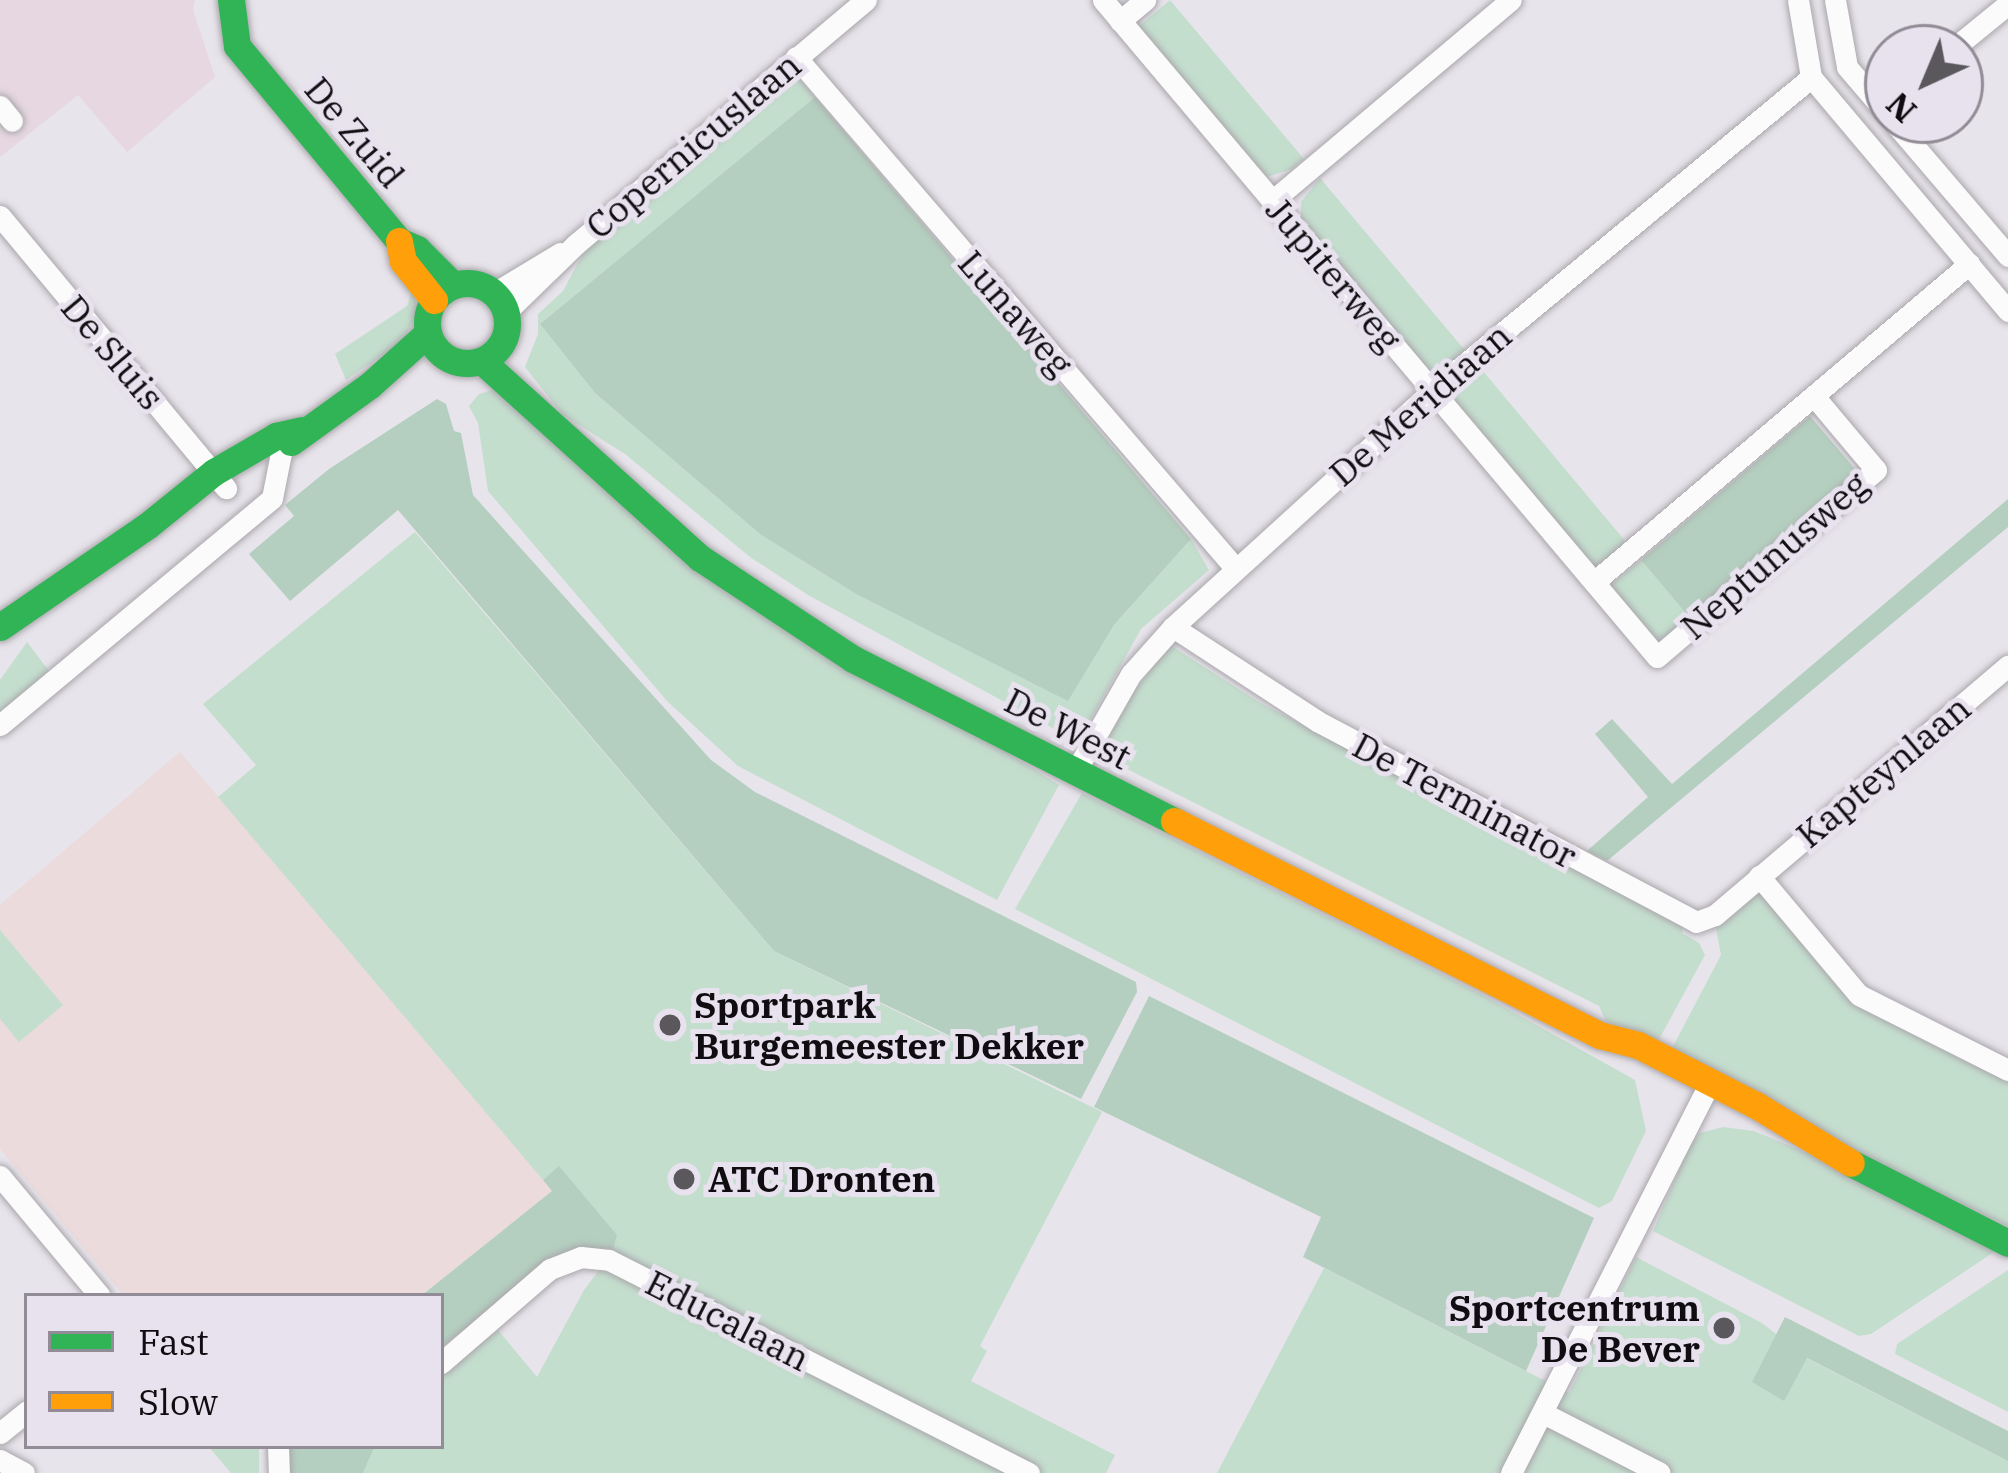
<!DOCTYPE html>
<style>
body{margin:0}
#map{position:relative;width:2008px;height:1473px;overflow:hidden;background:#e8e4eb;font-family:"IBM Plex Serif",serif}
div>[style]{position:absolute}
[style*='--x']{left:calc(var(--x)*1px);top:calc(var(--y)*1px);width:calc(var(--w)*1px);rotate:calc(var(--a)*1deg)}
.commercial>*{inset:0;background:#e6d7e0}
.education>*{inset:0;background:#ebdbdd}
.green>*{inset:0;background:#c4dece}
.forest>*{inset:0;background:#b4cfbf}
.roads{filter:drop-shadow(0 0 3px #aaa7ac) drop-shadow(0 0 3px #aaa7ac)}
.street>*{height:21px;margin:-10.5px;padding:0 10.5px;transform-origin:10.5px;border-radius:10.5px;background:#fcfbfc}
.fast>*{height:27px;margin:-13.5px;padding:0 13.5px;transform-origin:13.5px;border-radius:13.5px;background:#30b455}
.fast>.ring{margin:-13.5px;padding:0;box-sizing:content-box;background:none;border:27px solid #30b455;border-radius:50%}
.slow>*{height:27px;margin:-13.5px;padding:0 13.5px;transform-origin:13.5px;border-radius:13.5px;background:#ff9f0a}
.dots>*{width:33px;height:33px;translate:-50% -50%;box-sizing:border-box;border:6px solid #e8e1ee;border-radius:50%}
span{translate:-50% -50%;white-space:nowrap;text-align:center;line-height:1.15;-webkit-text-stroke:10px #e8e1ee;paint-order:stroke}
.street-label{font-size:36px;color:#0f0d11}
.poi-label{font-size:36px;color:#0f0d11;font-weight:700}
.left{translate:0 -50%;text-align:left}
.right{translate:-100% -50%;text-align:right}
.legend{position:absolute;left:24px;top:1293px;width:420px;height:156px;box-sizing:border-box;background:#e8e1ee;border:3px solid #918c96;margin:0;padding:15px 21px;list-style:none;font-size:36px;color:#0f0d11}
.legend li{display:flex;align-items:center;gap:24px;height:60px}
.legend b{width:60px;border:3px solid #918c96}
.north{position:absolute;left:1864px;top:24px;width:120px;height:120px;box-sizing:border-box;background:#e8e1ee;border:3px solid #918c96;border-radius:50%;rotate:224deg;font-size:33px;font-weight:700;line-height:48px;text-align:center;color:#0f0d11}
.north::after{content:'';display:block;margin:auto;width:42px;height:54px;background:#5b585d;clip-path:polygon(50% 0,100% 100%,50% 72%,0 100%)}
</style>
<div id="map">
<div class="commercial">
<i style="clip-path:polygon(0 0,195px 0,193px 10px,215px 77px,127px 152px,78px 95px,0 157px)"></i>
</div>
<div class="education">
<i style="clip-path:polygon(180px 752px,553px 1191px,421px 1296px,124px 1296px,0 1149px,0 905px)"></i>
</div>
<div class="green">
<i style="clip-path:polygon(1170px 0,1304px 159px,1292px 169px,1263px 178px,1138px 27px)"></i>
<i style="clip-path:polygon(795px 73px,815px 97px,540px 324px,595px 393px,761px 535px,856px 594px,1068px 700px,1114px 625px,1191px 539px,1209px 570px,1141px 629px,1078px 742px,808px 595px,750px 557px,625px 454px,563px 415px,525px 367px,538px 334px,538px 314px,563px 291px,585px 250px)"></i>
<i style="clip-path:polygon(1320px 178px,1468px 354px,1433px 383px,1301px 224px,1301px 202px)"></i>
<i style="clip-path:polygon(413px 288px,418px 311px,403px 341px,346px 380px,335px 354px,407px 306px)"></i>
<i style="clip-path:polygon(1483px 371px,1626px 542px,1590px 572px,1447px 402px)"></i>
<i style="clip-path:polygon(496px 389px,638px 519px,1059px 785px,997px 900px,738px 766px,667px 701px,488px 491px,478px 423px,469px 406px,479px 394px)"></i>
<i style="clip-path:polygon(415px 532px,774px 951px,1102px 1112px,980px 1346px,987px 1351px,971px 1381px,1115px 1455px,1106px 1473px,363px 1473px,375px 1446px,441px 1446px,441px 1373px,498px 1330px,537px 1377px,584px 1290px,612px 1253px,560px 1167px,543px 1180px,218px 797px,256px 765px,203px 704px)"></i>
<i style="clip-path:polygon(1641px 560px,1689px 617px,1653px 647px,1605px 590px)"></i>
<i style="clip-path:polygon(27px 642px,49px 671px,0 713px,0 680px)"></i>
<i style="clip-path:polygon(1170px 645px,1259px 702px,1683px 927px,1682px 933px,1699px 943px,1705px 955px,1657px 1043px,1606px 1022px,1599px 1006px,1099px 755px,1131px 695px)"></i>
<i style="clip-path:polygon(1082px 793px,1481px 994px,1635px 1080px,1646px 1131px,1612px 1201px,1599px 1208px,1015px 909px)"></i>
<i style="clip-path:polygon(1758px 890px,1891px 1021px,2008px 1082px,2008px 1226px,1919px 1184px,1671px 1050px,1721px 955px,1715px 923px)"></i>
<i style="clip-path:polygon(0 930px,63px 1005px,19px 1042px,0 1019px)"></i>
<i style="clip-path:polygon(1723px 1127px,1754px 1131px,1829px 1162px,2000px 1248px,1871px 1334px,1859px 1336px,1653px 1231px,1689px 1146px,1700px 1133px)"></i>
<i style="clip-path:polygon(1636px 1257px,1762px 1323px,1806px 1358px,2008px 1461px,2008px 1473px,1217px 1473px,1324px 1268px,1569px 1393px)"></i>
<i style="clip-path:polygon(2008px 1270px,2008px 1412px,1895px 1354px,1897px 1344px)"></i>
<i style="clip-path:polygon(208px 1446px,259px 1446px,259px 1473px,231px 1473px)"></i>
</div>
<div class="forest">
<i style="clip-path:polygon(815px 97px,1191px 539px,1114px 625px,1068px 701px,856px 594px,761px 535px,595px 393px,540px 324px)"></i>
<i style="clip-path:polygon(437px 399px,446px 404px,454px 431px,461px 433px,473px 495px,711px 760px,755px 792px,1136px 982px,1137px 992px,1081px 1099px,774px 951px,398px 510px,290px 601px,249px 554px,294px 516px,285px 505px,329px 469px)"></i>
<i style="clip-path:polygon(1810px 416px,1860px 475px,1689px 617px,1641px 560px)"></i>
<i style="clip-path:polygon(2008px 499px,2008px 527px,1607px 861px,1587px 851px,1648px 797px,1595px 734px,1612px 719px,1672px 784px)"></i>
<i style="clip-path:polygon(1149px 996px,1594px 1218px,1526px 1371px,1303px 1257px,1321px 1217px,1094px 1107px)"></i>
<i style="clip-path:polygon(559px 1166px,617px 1235px,612px 1253px,578px 1251px,519px 1286px,441px 1348px,441px 1296px,421px 1296px,552px 1191px,543px 1180px)"></i>
<i style="clip-path:polygon(1785px 1317px,2008px 1431px,2008px 1461px,1807px 1358px,1784px 1401px,1752px 1382px)"></i>
<i style="clip-path:polygon(280px 1446px,375px 1446px,363px 1473px,279px 1473px)"></i>
</div>
<div class="roads">
<div class="street">
<i style="--x:1103;--y:0;--w:859;--a:49.86"></i>
<i style="--x:1657;--y:657;--w:288;--a:-40.5"></i>
<i style="--x:1876;--y:470;--w:97;--a:-130"></i>
<i style="--x:1798;--y:0;--w:78;--a:80.4"></i>
<i style="--x:1811;--y:77;--w:306;--a:49.9"></i>
<i style="--x:1835;--y:0;--w:68;--a:79.8"></i>
<i style="--x:1847;--y:67;--w:63;--a:49.5"></i>
<i style="--x:1120;--y:21;--w:33;--a:-40"></i>
<i style="--x:1954;--y:48;--w:70;--a:-39.2"></i>
<i style="--x:796;--y:57;--w:674;--a:49.33"></i>
<i style="--x:0;--y:106;--w:19;--a:51"></i>
<i style="--x:1892;--y:120;--w:179;--a:49.5"></i>
<i style="--x:1272;--y:201;--w:312;--a:-40.1"></i>
<i style="--x:0;--y:216;--w:354;--a:50.3"></i>
<i style="--x:494;--y:293;--w:77;--a:-31.2"></i>
<i style="--x:506;--y:312;--w:98;--a:-44.2"></i>
<i style="--x:576;--y:244;--w:379;--a:-40.1"></i>
<i style="--x:1594;--y:582;--w:492;--a:-40.3"></i>
<i style="--x:1173;--y:627;--w:172;--a:33.1"></i>
<i style="--x:1317;--y:721;--w:429;--a:27.9"></i>
<i style="--x:1696;--y:922;--w:20;--a:-20"></i>
<i style="--x:1715;--y:915;--w:385;--a:-40.4"></i>
<i style="--x:0;--y:725;--w:354;--a:-39.8"></i>
<i style="--x:272;--y:498;--w:46;--a:-78.7"></i>
<i style="--x:1075;--y:772;--w:113;--a:-60.3"></i>
<i style="--x:1131;--y:674;--w:63;--a:-48.2"></i>
<i style="--x:1173;--y:627;--w:350;--a:-42.3"></i>
<i style="--x:1432;--y:391;--w:492;--a:-39.6"></i>
<i style="--x:1759;--y:876;--w:155;--a:50"></i>
<i style="--x:1859;--y:995;--w:167;--a:26.7"></i>
<i style="--x:0;--y:1176;--w:156;--a:50.2"></i>
<i style="--x:441;--y:1363;--w:144;--a:-40.8"></i>
<i style="--x:550;--y:1269;--w:33;--a:-21"></i>
<i style="--x:581;--y:1257;--w:28;--a:6"></i>
<i style="--x:609;--y:1260;--w:471;--a:26.9"></i>
<i style="--x:1543;--y:1413;--w:131;--a:27.1"></i>
<i style="--x:0;--y:1433;--w:35;--a:-39"></i>
<i style="--x:278;--y:1446;--w:27;--a:88"></i>
<i style="--x:0;--y:1460;--w:27;--a:28"></i>
<i style="--x:1511;--y:1473;--w:439;--a:-63"></i>
</div>
<div class="fast">
<i style="--x:231;--y:0;--w:46;--a:82.6"></i>
<i style="--x:237;--y:46;--w:254;--a:50.3"></i>
<i style="--x:399;--y:241;--w:20;--a:24"></i>
<i style="--x:417;--y:249;--w:51;--a:45"></i>
<i class="ring" style="left:427px;top:283px;width:53px;height:53px"></i>
<i style="--x:482;--y:361;--w:294;--a:42.1"></i>
<i style="--x:700;--y:558;--w:183;--a:33.4"></i>
<i style="--x:853;--y:659;--w:360;--a:26.8"></i>
<i style="--x:291;--y:442;--w:97;--a:-35.8"></i>
<i style="--x:370;--y:385;--w:78;--a:-41.9"></i>
<i style="--x:0;--y:627;--w:178;--a:-34.5"></i>
<i style="--x:147;--y:526;--w:86;--a:-38.9"></i>
<i style="--x:214;--y:472;--w:72;--a:-30.1"></i>
<i style="--x:276;--y:436;--w:26;--a:-13"></i>
<i style="--x:1851;--y:1163;--w:176;--a:27"></i>
</div>
<div class="slow">
<i style="--x:399;--y:241;--w:20;--a:79"></i>
<i style="--x:403;--y:261;--w:50;--a:51.5"></i>
<i style="--x:1174;--y:821;--w:476;--a:26.7"></i>
<i style="--x:1599;--y:1035;--w:40;--a:14.4"></i>
<i style="--x:1638;--y:1045;--w:132;--a:27"></i>
<i style="--x:1756;--y:1105;--w:111;--a:31.4"></i>
</div>
</div>
<div class="dots">
<i style="left:670px;top:1025px;background:#5b585d"></i>
<i style="left:684px;top:1179px;background:#5b585d"></i>
<i style="left:1724px;top:1328px;background:#5b585d"></i>
</div>
<div class="street-label">
<span style="left:355px;top:132px;rotate:50deg">De Zuid</span>
<span style="left:693px;top:145px;rotate:-40deg">Copernicuslaan</span>
<span style="left:1334px;top:274px;rotate:50deg">Jupiterweg</span>
<span style="left:1016px;top:313px;rotate:49deg">Lunaweg</span>
<span style="left:113px;top:352px;rotate:50deg">De Sluis</span>
<span style="left:1420px;top:404px;rotate:-41deg">De Meridiaan</span>
<span style="left:1774px;top:555px;rotate:-41deg">Neptunusweg</span>
<span style="left:1068px;top:728px;rotate:27deg">De West</span>
<span style="left:1883px;top:771px;rotate:-40deg">Kapteynlaan</span>
<span style="left:1465px;top:800px;rotate:28deg">De Terminator</span>
<span style="left:728px;top:1320px;rotate:27deg">Educalaan</span>
</div>
<div class="poi-label">
<span class="left" style="left:694px;top:1025px">Sportpark<br>Burgemeester Dekker</span>
<span class="left" style="left:708px;top:1179px">ATC Dronten</span>
<span class="right" style="left:1700px;top:1328px">Sportcentrum<br>De Bever</span>
</div>
<ul class="legend">
<li><b style="height:15px;background:#30b455"></b>Fast</li>
<li><b style="height:15px;background:#ff9f0a"></b>Slow</li>
</ul>
<div class="north">N</div>
</div>
